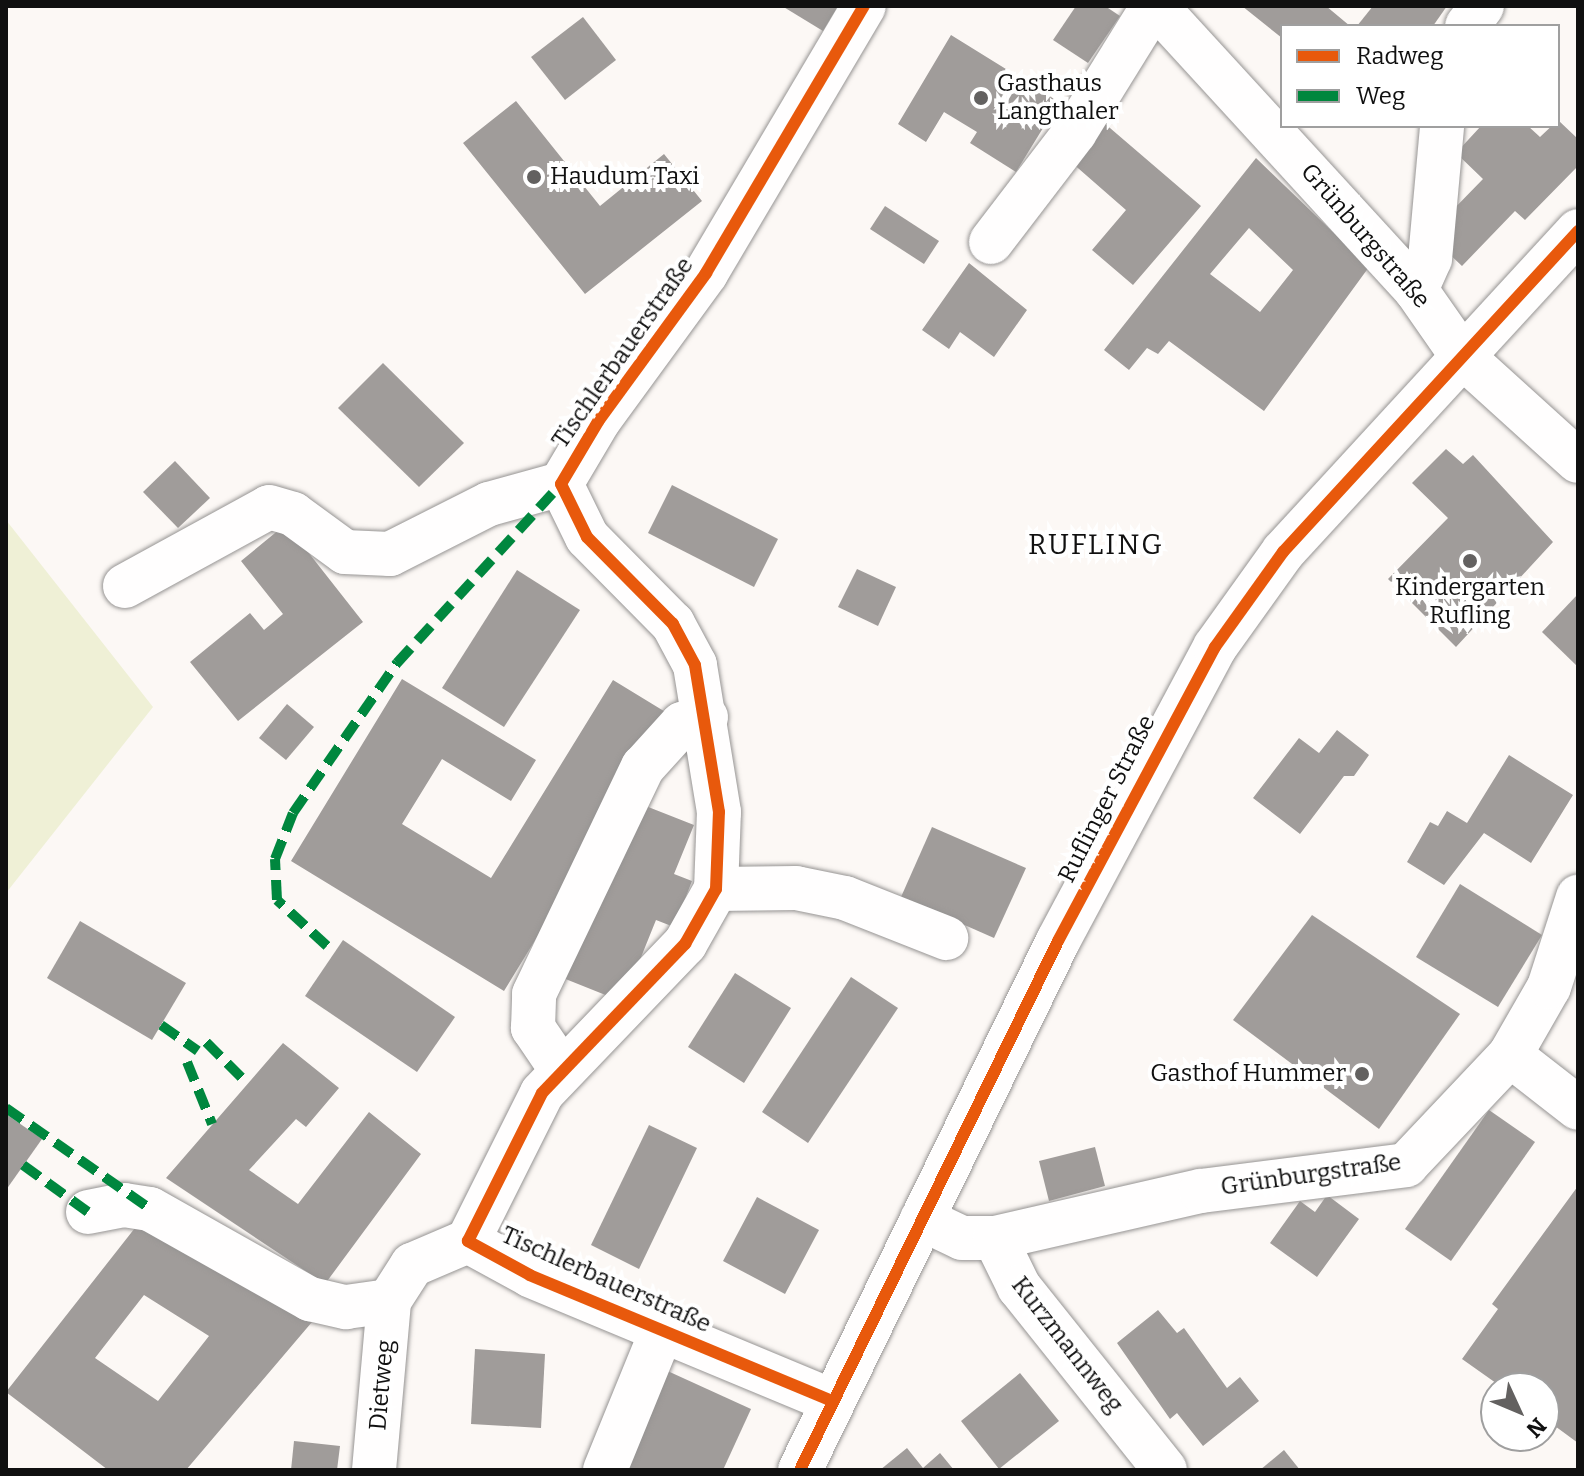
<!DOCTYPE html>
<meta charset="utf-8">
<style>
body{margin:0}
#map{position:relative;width:1584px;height:1476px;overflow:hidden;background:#fcf8f5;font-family:Bitter,serif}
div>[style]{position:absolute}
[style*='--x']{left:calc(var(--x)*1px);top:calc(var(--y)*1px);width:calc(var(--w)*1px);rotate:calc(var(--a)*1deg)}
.green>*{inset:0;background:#eff0d6}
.building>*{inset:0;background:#a09c9a}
.roads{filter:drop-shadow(0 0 2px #969493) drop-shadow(0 0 2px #969493)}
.minor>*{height:44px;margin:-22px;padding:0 22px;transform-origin:22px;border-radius:22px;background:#fffefe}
.quiet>*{height:10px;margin-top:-5px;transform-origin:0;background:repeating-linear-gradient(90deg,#00873e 0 20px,transparent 0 30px)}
.cycleway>*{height:12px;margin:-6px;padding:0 6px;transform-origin:6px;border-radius:6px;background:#e8590c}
.dots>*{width:22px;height:22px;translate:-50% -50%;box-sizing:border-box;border:4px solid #fff;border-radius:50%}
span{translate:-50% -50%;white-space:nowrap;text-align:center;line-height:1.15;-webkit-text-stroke:8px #fff;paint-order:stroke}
.poi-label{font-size:24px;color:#101010}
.left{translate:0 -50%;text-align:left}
.right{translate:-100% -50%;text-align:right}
.street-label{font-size:24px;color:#101010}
.quarter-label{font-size:28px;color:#101010;letter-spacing:2px}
.frame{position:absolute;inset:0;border:8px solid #101010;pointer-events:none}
.legend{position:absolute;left:1280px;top:24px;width:280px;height:104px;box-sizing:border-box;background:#fff;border:2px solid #9f9f9f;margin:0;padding:10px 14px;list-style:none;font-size:24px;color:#101010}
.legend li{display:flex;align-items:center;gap:16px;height:40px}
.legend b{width:40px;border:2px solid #9f9f9f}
.north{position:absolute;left:1480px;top:1372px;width:80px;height:80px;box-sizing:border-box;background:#fff;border:2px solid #9f9f9f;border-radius:50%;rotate:134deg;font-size:22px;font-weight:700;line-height:32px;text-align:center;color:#101010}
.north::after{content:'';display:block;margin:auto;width:28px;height:36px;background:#636160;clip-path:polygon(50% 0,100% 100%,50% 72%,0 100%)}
</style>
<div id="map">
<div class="green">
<i style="clip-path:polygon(6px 520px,153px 707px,6px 893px)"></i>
</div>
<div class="building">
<i style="clip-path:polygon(782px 6px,838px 6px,823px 31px)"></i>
<i style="clip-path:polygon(1076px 6px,1105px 6px,1120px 16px,1088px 63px,1053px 40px)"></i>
<i style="clip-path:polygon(1242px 6px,1326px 6px,1350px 26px,1282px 26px,1282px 38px)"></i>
<i style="clip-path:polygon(1373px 6px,1447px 6px,1433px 26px,1357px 26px)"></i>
<i style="clip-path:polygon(583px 17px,616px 60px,565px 100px,531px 57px)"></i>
<i style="clip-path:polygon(951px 35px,1059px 102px,1016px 172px,970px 143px,977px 132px,944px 112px,926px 142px,898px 124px)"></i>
<i style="clip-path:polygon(516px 101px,600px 206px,664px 154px,702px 201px,585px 294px,463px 143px)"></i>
<i style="clip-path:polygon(1096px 116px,1201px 206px,1133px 285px,1092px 250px,1126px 210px,1063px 155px)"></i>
<i style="clip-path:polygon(1558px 120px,1578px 139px,1578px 166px,1525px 220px,1515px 211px,1462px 266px,1444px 249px,1445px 218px,1483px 179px,1456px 153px,1481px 126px,1528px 126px,1540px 137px)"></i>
<i style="clip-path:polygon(evenodd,1256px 158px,1369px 267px,1264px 411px,1169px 341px,1158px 354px,1147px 348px,1129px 370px,1104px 350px,1256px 158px,1249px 228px,1293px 270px,1260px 312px,1210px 274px,1249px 228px)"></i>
<i style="clip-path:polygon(885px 206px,939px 241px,924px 264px,870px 229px)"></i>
<i style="clip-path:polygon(969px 263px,1027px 310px,994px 357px,960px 332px,949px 349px,922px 330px)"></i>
<i style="clip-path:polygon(383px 363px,464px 443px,419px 487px,338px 408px)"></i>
<i style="clip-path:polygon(1446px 449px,1463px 464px,1473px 455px,1553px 542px,1456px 647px,1388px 579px,1448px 518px,1412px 483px)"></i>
<i style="clip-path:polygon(175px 461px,210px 498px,178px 528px,143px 492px)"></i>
<i style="clip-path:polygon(672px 485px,778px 539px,754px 587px,648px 533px)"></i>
<i style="clip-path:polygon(286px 524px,363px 622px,238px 721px,190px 662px,250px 613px,264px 630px,283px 614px,241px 561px)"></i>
<i style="clip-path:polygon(857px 569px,896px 587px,878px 626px,838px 607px)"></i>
<i style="clip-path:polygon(517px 570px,580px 610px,504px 727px,442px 688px)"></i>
<i style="clip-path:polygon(1578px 594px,1578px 667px,1542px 632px)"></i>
<i style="clip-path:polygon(402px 679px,536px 760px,511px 801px,442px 759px,402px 824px,491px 878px,613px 680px,672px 716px,504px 991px,291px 861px)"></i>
<i style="clip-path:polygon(287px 704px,314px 727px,286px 760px,259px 738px)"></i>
<i style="clip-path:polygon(1337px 730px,1369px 755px,1354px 776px,1344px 776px,1300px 834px,1253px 798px,1299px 738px,1319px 753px)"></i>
<i style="clip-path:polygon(1509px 755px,1573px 795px,1531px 863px,1484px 833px,1444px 885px,1407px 862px,1430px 822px,1438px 826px,1447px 811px,1467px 823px)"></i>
<i style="clip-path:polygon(633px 801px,694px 825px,674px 874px,692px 881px,674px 927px,656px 920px,623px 1002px,563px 978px)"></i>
<i style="clip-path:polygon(932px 827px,1026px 868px,994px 938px,901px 897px)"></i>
<i style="clip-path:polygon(1460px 884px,1542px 935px,1498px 1007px,1416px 957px)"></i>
<i style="clip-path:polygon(1312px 915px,1460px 1014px,1379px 1129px,1233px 1020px)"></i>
<i style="clip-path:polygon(80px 921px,186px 983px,152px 1040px,47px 978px)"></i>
<i style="clip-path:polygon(343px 940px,455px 1017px,417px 1072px,305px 996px)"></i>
<i style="clip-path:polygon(735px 973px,791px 1008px,744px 1083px,688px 1047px)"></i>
<i style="clip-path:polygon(851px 977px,898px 1008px,808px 1143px,762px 1112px)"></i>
<i style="clip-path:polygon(283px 1043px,339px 1088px,306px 1127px,296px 1119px,249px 1170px,298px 1204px,369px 1112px,421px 1154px,325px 1284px,166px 1178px)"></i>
<i style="clip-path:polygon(1489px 1110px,1535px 1142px,1451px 1261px,1405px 1229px)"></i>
<i style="clip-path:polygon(6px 1114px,42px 1139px,6px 1190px)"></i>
<i style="clip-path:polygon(649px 1125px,697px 1148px,639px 1269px,591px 1245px)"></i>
<i style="clip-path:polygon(1095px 1147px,1105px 1186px,1049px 1201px,1039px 1161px)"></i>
<i style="clip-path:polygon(1578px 1186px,1578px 1443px,1544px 1418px,1544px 1388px,1503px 1388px,1462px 1359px,1498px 1309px,1492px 1304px)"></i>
<i style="clip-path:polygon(1327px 1195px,1359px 1219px,1317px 1277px,1270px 1243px,1300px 1201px,1315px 1212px)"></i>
<i style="clip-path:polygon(757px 1197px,819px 1230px,785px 1294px,723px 1261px)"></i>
<i style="clip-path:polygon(evenodd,142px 1219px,312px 1322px,186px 1470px,108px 1470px,6px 1392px,142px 1219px,144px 1295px,209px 1336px,158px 1401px,95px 1358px,144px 1295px)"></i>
<i style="clip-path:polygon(1158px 1310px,1177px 1333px,1184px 1328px,1227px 1388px,1240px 1377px,1259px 1401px,1203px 1446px,1177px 1413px,1170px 1419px,1117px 1343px)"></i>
<i style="clip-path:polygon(475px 1349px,545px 1354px,541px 1428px,471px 1424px)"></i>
<i style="clip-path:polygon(661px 1368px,751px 1409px,723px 1470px,614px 1470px)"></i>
<i style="clip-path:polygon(1020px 1373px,1059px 1421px,999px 1469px,961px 1421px)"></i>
<i style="clip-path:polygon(294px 1441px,340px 1446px,337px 1470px,291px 1470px)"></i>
<i style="clip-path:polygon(907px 1448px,923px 1468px,940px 1453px,954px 1470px,880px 1470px)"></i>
<i style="clip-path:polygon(1284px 1450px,1300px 1470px,1260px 1470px)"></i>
</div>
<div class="roads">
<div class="minor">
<i style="--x:1156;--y:6;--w:385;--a:47.5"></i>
<i style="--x:1416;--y:290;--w:80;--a:55.1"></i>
<i style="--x:1462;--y:356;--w:156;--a:42.2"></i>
<i style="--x:1467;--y:26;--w:25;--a:-53"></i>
<i style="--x:991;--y:242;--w:138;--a:-52.6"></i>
<i style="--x:1075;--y:132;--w:148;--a:-58.2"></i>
<i style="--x:1416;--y:290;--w:34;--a:-66"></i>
<i style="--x:1430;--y:259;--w:134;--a:-84.8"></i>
<i style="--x:125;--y:586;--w:164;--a:-28.7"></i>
<i style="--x:269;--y:507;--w:25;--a:16"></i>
<i style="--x:293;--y:514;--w:64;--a:36.2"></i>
<i style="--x:345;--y:552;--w:45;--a:2.5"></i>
<i style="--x:390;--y:554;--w:111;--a:-26.8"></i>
<i style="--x:489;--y:504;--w:75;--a:-15.5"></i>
<i style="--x:716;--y:889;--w:80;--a:-0.7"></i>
<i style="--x:796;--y:888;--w:50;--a:11.5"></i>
<i style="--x:845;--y:898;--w:109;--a:21.6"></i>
<i style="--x:1510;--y:1055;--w:86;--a:37.9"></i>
<i style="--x:561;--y:1069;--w:50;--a:-124.3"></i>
<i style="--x:533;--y:1028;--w:34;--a:-88"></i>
<i style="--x:534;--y:994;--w:252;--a:-64.4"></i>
<i style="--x:643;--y:767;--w:58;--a:-47.8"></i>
<i style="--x:682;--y:724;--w:25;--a:-16"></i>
<i style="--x:88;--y:1212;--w:37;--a:-11"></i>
<i style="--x:124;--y:1205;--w:26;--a:9"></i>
<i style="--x:150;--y:1209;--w:184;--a:29.4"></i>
<i style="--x:310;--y:1299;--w:37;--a:13"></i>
<i style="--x:346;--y:1307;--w:43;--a:-7.9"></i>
<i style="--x:922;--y:1219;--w:44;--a:25.4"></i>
<i style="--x:962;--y:1238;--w:33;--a:0"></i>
<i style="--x:995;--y:1238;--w:55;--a:63.9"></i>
<i style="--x:1019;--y:1287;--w:234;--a:51.4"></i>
<i style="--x:995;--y:1238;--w:211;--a:-12.9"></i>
<i style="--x:1201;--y:1191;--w:207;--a:-7.2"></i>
<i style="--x:1406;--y:1165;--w:151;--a:-46.6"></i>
<i style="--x:1510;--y:1055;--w:78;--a:-60.2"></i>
<i style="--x:1549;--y:987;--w:95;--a:-72.1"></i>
<i style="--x:832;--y:1401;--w:327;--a:-157.4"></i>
<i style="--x:530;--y:1275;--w:71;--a:-151.3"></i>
<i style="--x:468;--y:1241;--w:165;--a:-63.4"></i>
<i style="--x:542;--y:1093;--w:207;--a:-46.2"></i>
<i style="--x:685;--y:944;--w:63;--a:-60.6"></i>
<i style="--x:716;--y:889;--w:77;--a:-87.8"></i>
<i style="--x:719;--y:812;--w:149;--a:-99.3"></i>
<i style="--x:695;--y:665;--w:47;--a:-118.2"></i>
<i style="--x:673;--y:624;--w:122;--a:-134.7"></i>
<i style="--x:587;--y:537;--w:59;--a:-116.1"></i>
<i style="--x:561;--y:484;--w:74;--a:-59.3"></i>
<i style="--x:599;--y:420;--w:182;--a:-53.9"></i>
<i style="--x:706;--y:273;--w:310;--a:-59.4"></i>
<i style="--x:374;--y:1470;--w:170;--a:-84.9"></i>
<i style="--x:389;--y:1301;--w:43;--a:-57.4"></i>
<i style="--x:412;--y:1265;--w:61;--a:-23.2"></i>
<i style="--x:605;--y:1470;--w:151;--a:-67.8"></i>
<i style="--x:800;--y:1470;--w:589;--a:-64"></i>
<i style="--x:1058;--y:941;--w:333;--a:-61.9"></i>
<i style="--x:1215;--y:647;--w:117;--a:-54.4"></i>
<i style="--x:1283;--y:552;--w:436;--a:-47.4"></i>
</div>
</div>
<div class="quiet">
<i style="--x:327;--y:946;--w:68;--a:-137.4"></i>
<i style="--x:277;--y:900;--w:41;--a:-92.8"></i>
<i style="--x:275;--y:859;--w:49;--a:-68.6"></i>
<i style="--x:293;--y:813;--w:183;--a:-55.3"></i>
<i style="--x:397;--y:663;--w:243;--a:-47.5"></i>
<i style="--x:161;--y:1025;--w:45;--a:35.1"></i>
<i style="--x:206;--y:1042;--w:59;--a:45"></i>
<i style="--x:187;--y:1062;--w:67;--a:68"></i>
<i style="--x:6;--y:1108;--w:176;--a:35"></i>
<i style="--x:23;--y:1165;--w:80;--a:35.9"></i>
</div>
<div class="cycleway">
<i style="--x:832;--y:1401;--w:327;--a:-157.4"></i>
<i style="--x:530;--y:1275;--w:71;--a:-151.3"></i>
<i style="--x:468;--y:1241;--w:165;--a:-63.4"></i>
<i style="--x:542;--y:1093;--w:207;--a:-46.2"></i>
<i style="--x:685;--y:944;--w:63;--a:-60.6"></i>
<i style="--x:716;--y:889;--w:77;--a:-87.8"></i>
<i style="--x:719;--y:812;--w:149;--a:-99.3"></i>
<i style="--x:695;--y:665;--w:47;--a:-118.2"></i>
<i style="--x:673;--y:624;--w:122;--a:-134.7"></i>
<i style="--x:587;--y:537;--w:59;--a:-116.1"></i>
<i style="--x:561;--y:484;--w:74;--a:-59.3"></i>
<i style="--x:599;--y:420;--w:182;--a:-53.9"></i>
<i style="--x:706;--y:273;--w:310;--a:-59.4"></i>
<i style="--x:800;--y:1470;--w:589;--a:-64"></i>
<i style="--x:1058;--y:941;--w:333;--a:-61.9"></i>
<i style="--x:1215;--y:647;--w:117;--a:-54.4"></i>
<i style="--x:1283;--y:552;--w:436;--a:-47.4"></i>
</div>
<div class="dots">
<i style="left:981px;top:98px;background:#636160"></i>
<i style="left:534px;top:177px;background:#636160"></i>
<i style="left:1470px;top:561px;background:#636160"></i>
<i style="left:1362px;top:1074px;background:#636160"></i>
</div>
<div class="poi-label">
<span class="left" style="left:997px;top:98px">Gasthaus<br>Langthaler</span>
<span class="left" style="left:550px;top:177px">Haudum Taxi</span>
<span style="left:1470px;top:602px">Kindergarten<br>Rufling</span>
<span class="right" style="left:1346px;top:1074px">Gasthof Hummer</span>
</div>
<div class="street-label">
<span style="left:1365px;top:236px;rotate:49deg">Grünburgstraße</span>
<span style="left:623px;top:353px;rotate:-55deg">Tischlerbauerstraße</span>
<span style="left:1107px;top:799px;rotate:-63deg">Ruflinger Straße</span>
<span style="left:1311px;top:1175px;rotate:-8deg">Grünburgstraße</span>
<span style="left:606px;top:1280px;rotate:24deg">Tischlerbauerstraße</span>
<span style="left:1067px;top:1345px;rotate:52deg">Kurzmannweg</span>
<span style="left:382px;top:1385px;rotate:-85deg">Dietweg</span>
</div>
<div class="quarter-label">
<span style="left:1096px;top:545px">RUFLING</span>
</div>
<div class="frame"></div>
<ul class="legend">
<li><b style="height:10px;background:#e8590c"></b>Radweg</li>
<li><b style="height:10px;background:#00873e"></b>Weg</li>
</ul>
<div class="north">N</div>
</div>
